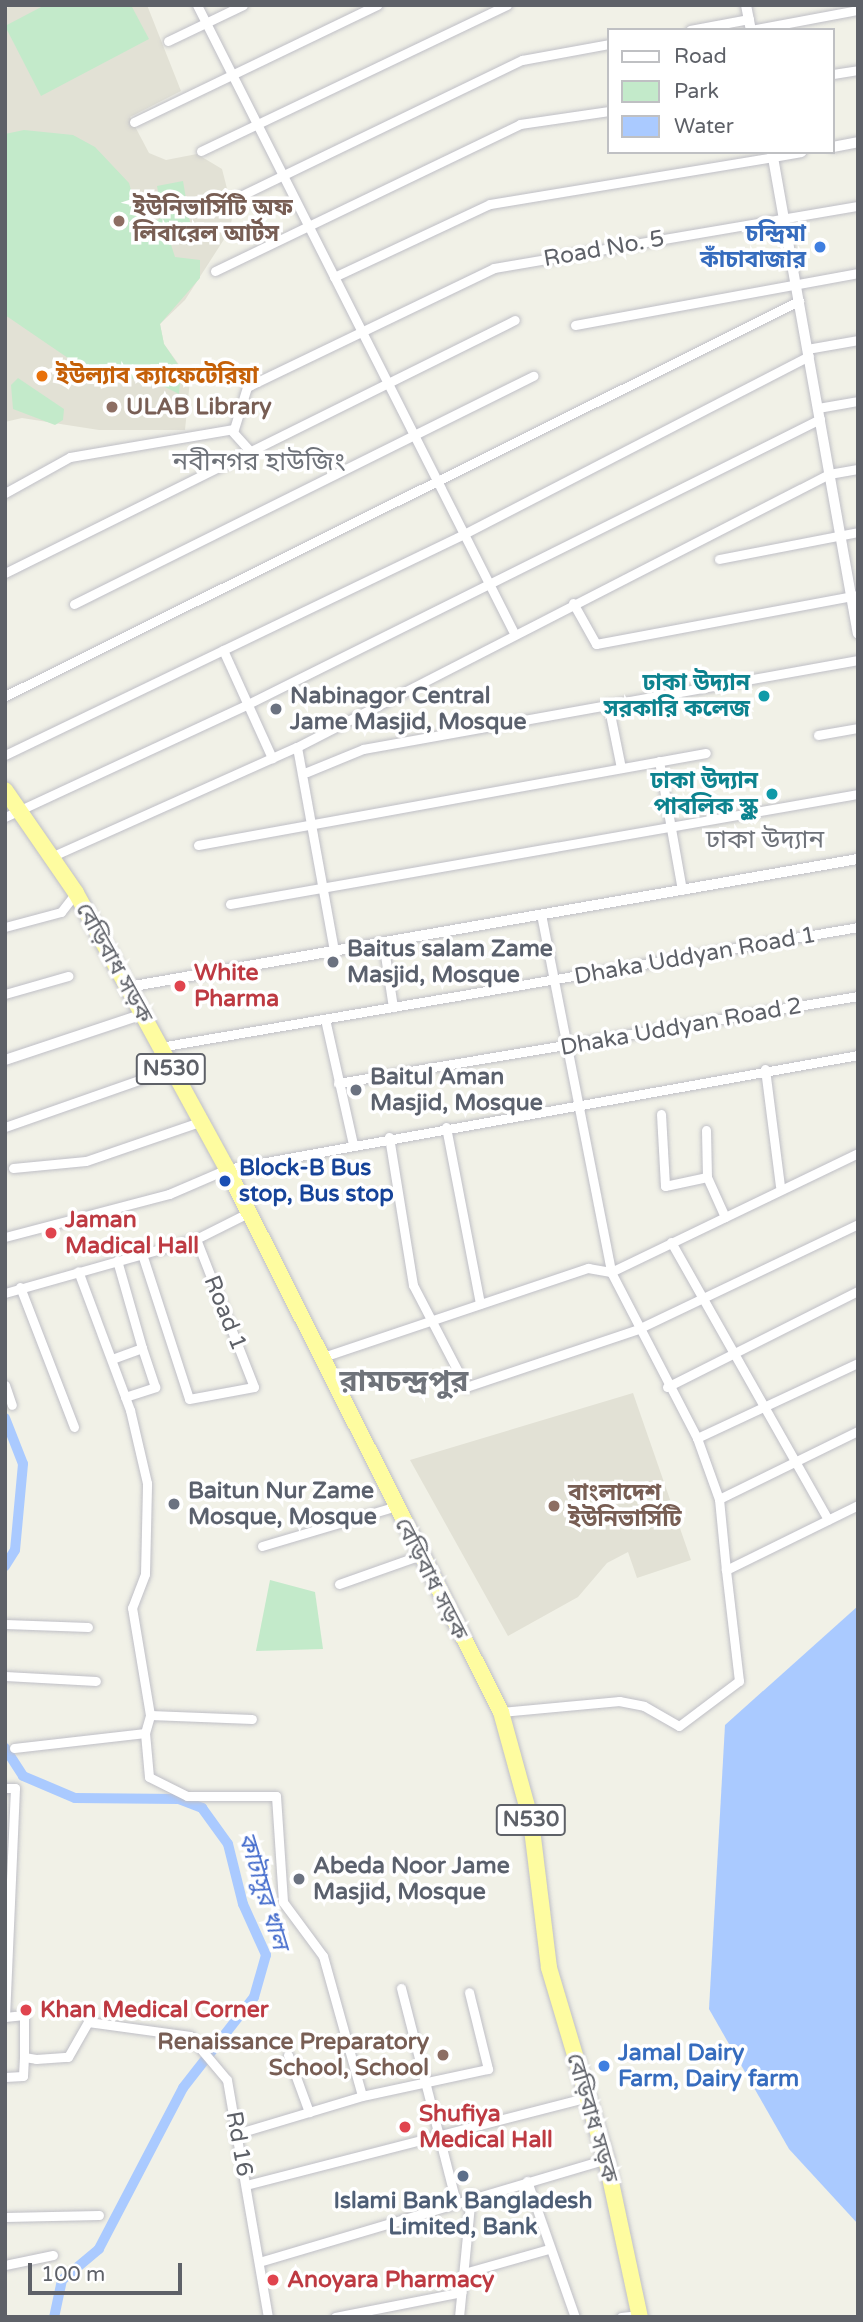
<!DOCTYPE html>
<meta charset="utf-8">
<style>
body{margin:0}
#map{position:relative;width:863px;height:2322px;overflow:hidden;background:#f1f1e7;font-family:"Varela Round","Noto Sans Bengali",sans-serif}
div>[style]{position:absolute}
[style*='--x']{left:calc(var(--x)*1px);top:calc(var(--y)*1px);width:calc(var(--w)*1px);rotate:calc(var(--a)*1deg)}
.education>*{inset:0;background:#e2e1d5}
.green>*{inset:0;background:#c3eaca}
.water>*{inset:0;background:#aacaff}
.canal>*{height:10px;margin:-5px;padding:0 5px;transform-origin:5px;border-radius:5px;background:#aacaff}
.roads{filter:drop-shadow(0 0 2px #bfbfc6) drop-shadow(0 0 2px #bfbfc6)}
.minor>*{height:9px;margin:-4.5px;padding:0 4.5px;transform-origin:4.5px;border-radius:4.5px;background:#fff}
.tertiary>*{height:10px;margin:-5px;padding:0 5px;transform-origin:5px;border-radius:5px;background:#fff}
.trunk>*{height:16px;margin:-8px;padding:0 8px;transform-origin:8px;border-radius:8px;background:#fefca0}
.dots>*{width:19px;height:19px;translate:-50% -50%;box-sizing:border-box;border:4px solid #fff;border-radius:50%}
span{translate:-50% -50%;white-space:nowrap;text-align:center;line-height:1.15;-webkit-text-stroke:7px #fff;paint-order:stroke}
.shield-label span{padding:2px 5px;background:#fff;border:2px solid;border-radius:5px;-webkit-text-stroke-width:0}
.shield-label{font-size:21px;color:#5e6168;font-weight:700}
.education-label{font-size:23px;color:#785e54;font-weight:700}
.left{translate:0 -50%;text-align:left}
.right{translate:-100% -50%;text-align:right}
.shop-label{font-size:23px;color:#366cbe;font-weight:700}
.street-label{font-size:23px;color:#5e6168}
.food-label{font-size:23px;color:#c56008;font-weight:700}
.culture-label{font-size:23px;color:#0d838f;font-weight:700}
.worship-label{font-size:23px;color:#5b616d;font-weight:700}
.health-label{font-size:23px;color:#be3a42;font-weight:700}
.transit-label{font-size:23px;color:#164399;font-weight:700}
.service-label{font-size:23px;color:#4e5e75;font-weight:700}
.water-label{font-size:24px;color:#436bcc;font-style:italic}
.quarter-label{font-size:26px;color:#6f737a}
.district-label{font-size:30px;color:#6f737a;font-weight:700}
.frame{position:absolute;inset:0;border:7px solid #5e6168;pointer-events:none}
.legend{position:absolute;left:607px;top:28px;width:228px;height:126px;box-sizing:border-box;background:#fff;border:2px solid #bfc0c3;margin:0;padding:9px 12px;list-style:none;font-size:21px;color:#5e6168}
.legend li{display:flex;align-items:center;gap:14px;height:35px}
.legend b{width:35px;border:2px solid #bfc0c3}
.scale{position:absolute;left:28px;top:2263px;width:154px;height:32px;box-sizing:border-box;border:4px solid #5e6168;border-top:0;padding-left:9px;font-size:21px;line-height:24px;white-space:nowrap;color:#5e6168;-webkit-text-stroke:5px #fff;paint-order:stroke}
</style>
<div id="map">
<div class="education">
<i style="clip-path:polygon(12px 5px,147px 5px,181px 91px,130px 117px,149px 153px,166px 160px,197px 154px,222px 169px,233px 212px,230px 230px,185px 300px,160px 324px,164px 344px,190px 380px,185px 430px,99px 430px,22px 418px,5px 422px,5px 9px)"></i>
<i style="clip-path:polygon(633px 1393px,691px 1560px,637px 1578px,628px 1552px,607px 1563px,578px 1597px,508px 1636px,410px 1460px)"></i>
</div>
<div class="green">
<i style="clip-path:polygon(45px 5px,131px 5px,149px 39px,41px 96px,5px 26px)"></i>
<i style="clip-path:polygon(24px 130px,73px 135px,95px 147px,129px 183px,142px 230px,162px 217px,175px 257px,200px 260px,200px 278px,160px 324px,164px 344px,192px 385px,180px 383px,179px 394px,157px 383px,87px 371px,5px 315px,5px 134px)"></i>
<i style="clip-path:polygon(183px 181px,191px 228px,166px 233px,157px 186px)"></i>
<i style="clip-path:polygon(18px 378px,64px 409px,63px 420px,55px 425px,13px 409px,11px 385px)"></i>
<i style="clip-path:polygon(270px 1580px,315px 1592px,323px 1649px,256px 1651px)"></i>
</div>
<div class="water">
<i style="clip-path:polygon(858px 1606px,858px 2224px,789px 2149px,709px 2009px,725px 1725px)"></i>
</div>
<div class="canal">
<i style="--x:5;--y:1418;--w:49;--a:68.6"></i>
<i style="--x:23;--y:1464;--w:86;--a:95.3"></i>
<i style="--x:15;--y:1550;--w:19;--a:122"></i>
<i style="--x:5;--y:1748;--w:33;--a:57"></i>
<i style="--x:23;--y:1776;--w:56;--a:22.9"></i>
<i style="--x:75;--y:1798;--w:104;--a:0.6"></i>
<i style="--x:179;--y:1799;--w:25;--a:21"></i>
<i style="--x:202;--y:1808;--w:44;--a:54.2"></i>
<i style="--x:228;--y:1844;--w:62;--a:76"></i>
<i style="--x:243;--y:1904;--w:56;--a:65.7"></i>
<i style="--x:266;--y:1955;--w:44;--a:105.9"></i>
<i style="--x:254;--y:1997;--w:115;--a:128"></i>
<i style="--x:183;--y:2088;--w:182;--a:117.6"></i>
<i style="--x:99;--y:2249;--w:48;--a:140"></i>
<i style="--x:62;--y:2280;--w:38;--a:102"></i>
</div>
<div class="roads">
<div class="minor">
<i style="--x:197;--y:5;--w:701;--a:63.22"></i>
<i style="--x:690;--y:30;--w:60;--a:-10.6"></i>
<i style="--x:751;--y:30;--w:109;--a:-10.6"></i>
<i style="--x:168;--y:41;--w:83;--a:-25.6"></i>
<i style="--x:833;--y:74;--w:25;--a:-9"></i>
<i style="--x:134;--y:122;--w:270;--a:-25.7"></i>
<i style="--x:201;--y:151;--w:339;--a:-25.5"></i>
<i style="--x:234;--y:199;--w:320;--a:-25.8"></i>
<i style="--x:522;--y:60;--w:88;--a:-10.4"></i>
<i style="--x:215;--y:271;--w:339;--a:-25.7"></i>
<i style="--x:520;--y:124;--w:90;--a:-8.3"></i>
<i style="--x:334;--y:277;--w:172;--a:-25.1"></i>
<i style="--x:490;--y:204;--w:287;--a:-9.4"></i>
<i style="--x:575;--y:325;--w:288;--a:-10.4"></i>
<i style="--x:807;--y:349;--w:52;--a:-10"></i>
<i style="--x:818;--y:408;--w:41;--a:-9.9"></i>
<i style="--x:231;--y:430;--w:27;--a:48"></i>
<i style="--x:5;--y:493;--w:74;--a:-29"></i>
<i style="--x:70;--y:457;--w:166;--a:-9.7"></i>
<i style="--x:234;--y:429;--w:44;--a:-72.8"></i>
<i style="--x:247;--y:387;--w:274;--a:-25.7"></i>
<i style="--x:494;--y:268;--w:369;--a:-9.7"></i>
<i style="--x:719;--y:559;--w:142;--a:-11"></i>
<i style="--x:5;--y:573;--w:569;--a:-26.39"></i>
<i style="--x:573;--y:603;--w:47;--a:60.7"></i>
<i style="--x:596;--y:644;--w:267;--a:-10.6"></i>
<i style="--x:74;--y:604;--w:513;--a:-26.42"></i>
<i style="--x:223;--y:650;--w:119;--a:65.6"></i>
<i style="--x:5;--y:696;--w:887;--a:-26.45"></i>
<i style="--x:608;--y:704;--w:65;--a:78.5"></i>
<i style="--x:818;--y:735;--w:41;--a:-9.9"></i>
<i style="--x:297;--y:747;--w:207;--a:79.7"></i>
<i style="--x:5;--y:755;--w:509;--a:-25.71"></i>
<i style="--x:464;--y:534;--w:388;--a:-27.3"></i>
<i style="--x:659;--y:761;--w:131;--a:79.9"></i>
<i style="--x:307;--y:772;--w:61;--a:-22.3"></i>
<i style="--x:363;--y:749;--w:503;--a:-10.19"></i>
<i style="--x:5;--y:817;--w:268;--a:-24.9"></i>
<i style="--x:248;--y:704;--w:639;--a:-26.48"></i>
<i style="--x:198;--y:845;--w:516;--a:-10.27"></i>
<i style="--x:53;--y:856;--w:267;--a:-24.1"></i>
<i style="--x:297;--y:747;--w:598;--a:-27.16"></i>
<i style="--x:829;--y:474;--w:29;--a:-10"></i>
<i style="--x:230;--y:904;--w:638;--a:-9.94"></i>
<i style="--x:541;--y:914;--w:365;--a:78.9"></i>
<i style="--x:611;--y:1272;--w:187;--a:62.6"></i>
<i style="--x:697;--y:1438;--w:65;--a:70.2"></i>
<i style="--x:719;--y:1499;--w:71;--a:84.4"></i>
<i style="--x:726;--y:1570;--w:147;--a:-26.2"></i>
<i style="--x:5;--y:927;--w:58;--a:-15"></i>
<i style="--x:61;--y:912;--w:24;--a:-52"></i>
<i style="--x:383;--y:942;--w:66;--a:81.3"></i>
<i style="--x:5;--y:994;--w:66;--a:-15.9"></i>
<i style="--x:325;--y:1019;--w:128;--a:77.4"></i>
<i style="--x:160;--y:1047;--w:708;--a:-9.75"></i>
<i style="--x:765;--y:1069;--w:118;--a:82.7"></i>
<i style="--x:338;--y:1083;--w:527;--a:-9.5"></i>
<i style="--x:661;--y:1114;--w:72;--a:86.8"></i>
<i style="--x:665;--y:1186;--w:43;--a:-12.1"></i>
<i style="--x:5;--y:1127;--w:176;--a:-19.3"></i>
<i style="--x:446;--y:1127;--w:180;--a:79.1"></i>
<i style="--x:706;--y:1130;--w:47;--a:88.8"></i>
<i style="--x:707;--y:1177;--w:44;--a:65.8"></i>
<i style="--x:389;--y:1137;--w:150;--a:80.8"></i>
<i style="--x:413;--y:1285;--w:115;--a:62.5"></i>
<i style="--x:466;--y:1387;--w:182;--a:-18.6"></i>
<i style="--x:638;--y:1329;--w:244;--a:-25.5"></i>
<i style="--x:13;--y:1168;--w:73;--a:-5.5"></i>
<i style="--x:86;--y:1161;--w:120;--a:-19"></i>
<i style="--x:5;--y:1237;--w:170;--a:-14.7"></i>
<i style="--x:169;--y:1194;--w:63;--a:-23.3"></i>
<i style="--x:227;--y:1169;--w:641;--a:-10.24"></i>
<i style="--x:671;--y:1242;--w:319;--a:60.5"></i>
<i style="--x:142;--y:1254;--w:152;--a:72"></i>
<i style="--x:189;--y:1399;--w:66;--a:-10.5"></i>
<i style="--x:254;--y:1387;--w:159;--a:-111.4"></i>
<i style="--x:20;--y:1287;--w:150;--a:68.9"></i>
<i style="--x:5;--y:1293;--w:198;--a:-15.8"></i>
<i style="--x:196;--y:1239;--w:60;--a:-26.6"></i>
<i style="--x:323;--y:1357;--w:280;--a:-18.6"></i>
<i style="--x:588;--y:1268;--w:23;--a:10"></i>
<i style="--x:611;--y:1272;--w:274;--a:-25.7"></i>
<i style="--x:112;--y:1359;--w:32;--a:-20"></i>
<i style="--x:142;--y:1348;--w:91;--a:-105.9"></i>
<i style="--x:5;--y:1385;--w:21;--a:71"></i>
<i style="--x:667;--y:1387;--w:214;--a:-26.7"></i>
<i style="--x:125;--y:1397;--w:32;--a:-18"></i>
<i style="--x:155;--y:1387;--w:41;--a:-108.4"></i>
<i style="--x:697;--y:1438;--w:178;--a:-25"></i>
<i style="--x:719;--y:1499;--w:155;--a:-26.1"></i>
<i style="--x:262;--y:1546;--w:138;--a:-16.5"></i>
<i style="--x:339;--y:1584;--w:84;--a:-19.5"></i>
<i style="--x:5;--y:1624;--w:83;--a:2.1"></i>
<i style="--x:5;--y:1676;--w:91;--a:3.1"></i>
<i style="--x:501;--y:1712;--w:119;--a:-5.3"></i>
<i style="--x:619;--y:1701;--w:25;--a:11"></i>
<i style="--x:644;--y:1706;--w:40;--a:29.7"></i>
<i style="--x:679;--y:1726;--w:75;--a:-36.9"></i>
<i style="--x:739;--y:1681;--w:112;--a:-96.7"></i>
<i style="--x:150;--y:1715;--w:102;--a:2.2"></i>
<i style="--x:145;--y:1733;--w:44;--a:84.8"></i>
<i style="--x:149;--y:1777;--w:42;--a:26.6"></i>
<i style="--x:187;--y:1796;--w:89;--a:0"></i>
<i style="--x:276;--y:1796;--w:106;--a:86.2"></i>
<i style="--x:283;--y:1902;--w:67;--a:53.5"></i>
<i style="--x:323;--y:1956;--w:145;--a:74.4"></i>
<i style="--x:14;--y:1748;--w:132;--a:-6.5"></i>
<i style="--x:145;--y:1733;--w:19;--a:-74"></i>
<i style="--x:150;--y:1715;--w:109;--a:-99.5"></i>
<i style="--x:132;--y:1608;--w:36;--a:-69"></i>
<i style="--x:145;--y:1574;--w:91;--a:-88.7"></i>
<i style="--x:147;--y:1483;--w:75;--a:-103.1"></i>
<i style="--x:130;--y:1410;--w:148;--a:-110.5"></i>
<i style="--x:5;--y:1788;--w:10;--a:0"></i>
<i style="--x:15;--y:1788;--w:229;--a:92.5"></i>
<i style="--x:401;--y:1988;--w:218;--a:75.6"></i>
<i style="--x:5;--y:2017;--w:19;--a:-6"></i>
<i style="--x:24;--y:2015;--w:42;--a:90"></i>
<i style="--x:24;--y:2057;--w:12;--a:9"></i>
<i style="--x:36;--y:2059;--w:32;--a:-4"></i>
<i style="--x:68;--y:2057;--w:40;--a:-60.3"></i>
<i style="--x:88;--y:2022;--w:103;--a:7.8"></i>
<i style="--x:190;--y:2036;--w:57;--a:49.9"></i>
<i style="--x:227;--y:2080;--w:241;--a:80.2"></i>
<i style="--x:288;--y:2055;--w:61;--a:69.8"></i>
<i style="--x:5;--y:2077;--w:18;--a:-3"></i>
<i style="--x:23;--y:2076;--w:19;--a:-87"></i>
<i style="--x:239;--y:2133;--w:128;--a:-16.7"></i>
<i style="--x:362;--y:2096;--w:129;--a:-12.1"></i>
<i style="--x:488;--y:2069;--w:79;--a:-103.9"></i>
<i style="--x:527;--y:2181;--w:144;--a:70.6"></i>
<i style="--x:246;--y:2185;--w:351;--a:-14.4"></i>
<i style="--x:5;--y:2217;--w:94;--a:-1.2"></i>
<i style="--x:259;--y:2262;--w:362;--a:-16.5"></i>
<i style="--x:5;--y:2265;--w:49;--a:-11.8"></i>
<i style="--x:464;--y:2273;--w:88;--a:-15.8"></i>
<i style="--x:335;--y:2317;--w:129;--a:-11.1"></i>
<i style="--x:459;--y:2317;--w:123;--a:-84.4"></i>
<i style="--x:621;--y:2317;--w:19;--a:-6"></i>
</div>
<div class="tertiary">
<i style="--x:746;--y:5;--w:25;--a:79"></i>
<i style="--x:833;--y:147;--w:25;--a:-11"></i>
<i style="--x:772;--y:152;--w:489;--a:79.9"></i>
<i style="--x:773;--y:157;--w:29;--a:-10"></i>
<i style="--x:128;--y:987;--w:741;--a:-9.95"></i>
<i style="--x:5;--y:1060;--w:145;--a:-18.4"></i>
</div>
<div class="trunk">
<i style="--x:5;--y:790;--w:125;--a:55.4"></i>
<i style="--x:76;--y:893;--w:315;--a:61.3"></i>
<i style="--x:227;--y:1169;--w:608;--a:63.22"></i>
<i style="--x:501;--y:1712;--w:113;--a:74.6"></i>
<i style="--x:531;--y:1821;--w:148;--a:83"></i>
<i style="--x:549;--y:1968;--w:199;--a:73.4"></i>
<i style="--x:606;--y:2159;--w:162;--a:77.9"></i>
</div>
</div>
<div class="dots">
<i style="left:119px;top:221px;background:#8d6e63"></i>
<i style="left:820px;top:247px;background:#3f7fe0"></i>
<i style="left:42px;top:376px;background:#e8710a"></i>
<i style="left:112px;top:407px;background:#8d6e63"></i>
<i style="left:764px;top:696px;background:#0f9aa8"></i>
<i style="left:276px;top:709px;background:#6b7280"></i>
<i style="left:772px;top:794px;background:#0f9aa8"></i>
<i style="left:333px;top:962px;background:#6b7280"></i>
<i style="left:180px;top:986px;background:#e0444e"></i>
<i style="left:356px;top:1090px;background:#6b7280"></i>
<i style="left:225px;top:1181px;background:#1a4fb4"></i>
<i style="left:51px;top:1233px;background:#e0444e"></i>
<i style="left:174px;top:1504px;background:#6b7280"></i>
<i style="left:554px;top:1506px;background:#8d6e63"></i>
<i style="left:299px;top:1879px;background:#6b7280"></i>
<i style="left:26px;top:2010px;background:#e0444e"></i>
<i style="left:443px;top:2055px;background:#8d6e63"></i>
<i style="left:604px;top:2066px;background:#3f7fe0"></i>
<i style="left:405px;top:2127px;background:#e0444e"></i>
<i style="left:463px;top:2176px;background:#5c6f8a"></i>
<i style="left:273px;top:2280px;background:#e0444e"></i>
</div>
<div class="shield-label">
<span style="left:171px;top:1069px">N530</span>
<span style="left:531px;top:1820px">N530</span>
</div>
<div class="education-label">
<span class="left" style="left:133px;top:221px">ইউনিভার্সিটি অফ<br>লিবারেল আর্টস</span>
<span class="left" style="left:126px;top:407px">ULAB Library</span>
<span class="left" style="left:568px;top:1506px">বাংলাদেশ<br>ইউনিভার্সিটি</span>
<span class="right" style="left:429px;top:2055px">Renaissance Preparatory<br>School, School</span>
</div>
<div class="shop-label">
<span class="right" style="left:806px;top:247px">চন্দ্রিমা<br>কাঁচাবাজার</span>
<span class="left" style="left:618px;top:2066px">Jamal Dairy<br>Farm, Dairy farm</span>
</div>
<div class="street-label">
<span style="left:604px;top:249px;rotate:-10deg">Road No. 5</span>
<span style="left:695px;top:956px;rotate:-10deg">Dhaka Uddyan Road 1</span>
<span style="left:114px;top:963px;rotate:61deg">বেড়িবাধ সড়ক</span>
<span style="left:681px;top:1027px;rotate:-10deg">Dhaka Uddyan Road 2</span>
<span style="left:225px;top:1313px;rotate:68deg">Road 1</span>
<span style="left:431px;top:1579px;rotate:63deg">বেড়িবাধ সড়ক</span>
<span style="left:592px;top:2118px;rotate:74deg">বেড়িবাধ সড়ক</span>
<span style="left:239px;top:2144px;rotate:80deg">Rd 16</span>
</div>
<div class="food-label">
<span class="left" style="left:56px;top:376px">ইউল্যাব ক্যাফেটেরিয়া</span>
</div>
<div class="culture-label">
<span class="right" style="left:750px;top:696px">ঢাকা উদ্যান<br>সরকারি কলেজ</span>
<span class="right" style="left:758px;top:794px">ঢাকা উদ্যান<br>পাবলিক স্কুল</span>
</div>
<div class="worship-label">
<span class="left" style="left:290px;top:709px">Nabinagor Central<br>Jame Masjid, Mosque</span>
<span class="left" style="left:347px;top:962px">Baitus salam Zame<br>Masjid, Mosque</span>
<span class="left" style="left:370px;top:1090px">Baitul Aman<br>Masjid, Mosque</span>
<span class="left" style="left:188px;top:1504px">Baitun Nur Zame<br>Mosque, Mosque</span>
<span class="left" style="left:313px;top:1879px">Abeda Noor Jame<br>Masjid, Mosque</span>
</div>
<div class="health-label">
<span class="left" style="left:194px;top:986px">White<br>Pharma</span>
<span class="left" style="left:65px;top:1233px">Jaman<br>Madical Hall</span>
<span class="left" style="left:40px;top:2010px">Khan Medical Corner</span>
<span class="left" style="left:419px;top:2127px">Shufiya<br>Medical Hall</span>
<span class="left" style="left:287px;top:2280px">Anoyara Pharmacy</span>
</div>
<div class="transit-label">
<span class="left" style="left:239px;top:1181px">Block-B Bus<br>stop, Bus stop</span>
</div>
<div class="service-label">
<span style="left:463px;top:2214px">Islami Bank Bangladesh<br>Limited, Bank</span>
</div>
<div class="water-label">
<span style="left:263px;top:1891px;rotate:73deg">কাটাসুর খাল</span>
</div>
<div class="quarter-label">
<span style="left:259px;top:462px">নবীনগর হাউজিং</span>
<span style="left:765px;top:840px">ঢাকা উদ্যান</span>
</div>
<div class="district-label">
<span style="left:404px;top:1382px">রামচন্দ্রপুর</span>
</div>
<div class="frame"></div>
<ul class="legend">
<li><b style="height:9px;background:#fff"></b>Road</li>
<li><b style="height:19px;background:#c3eaca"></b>Park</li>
<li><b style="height:19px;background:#aacaff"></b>Water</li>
</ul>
<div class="scale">100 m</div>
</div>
